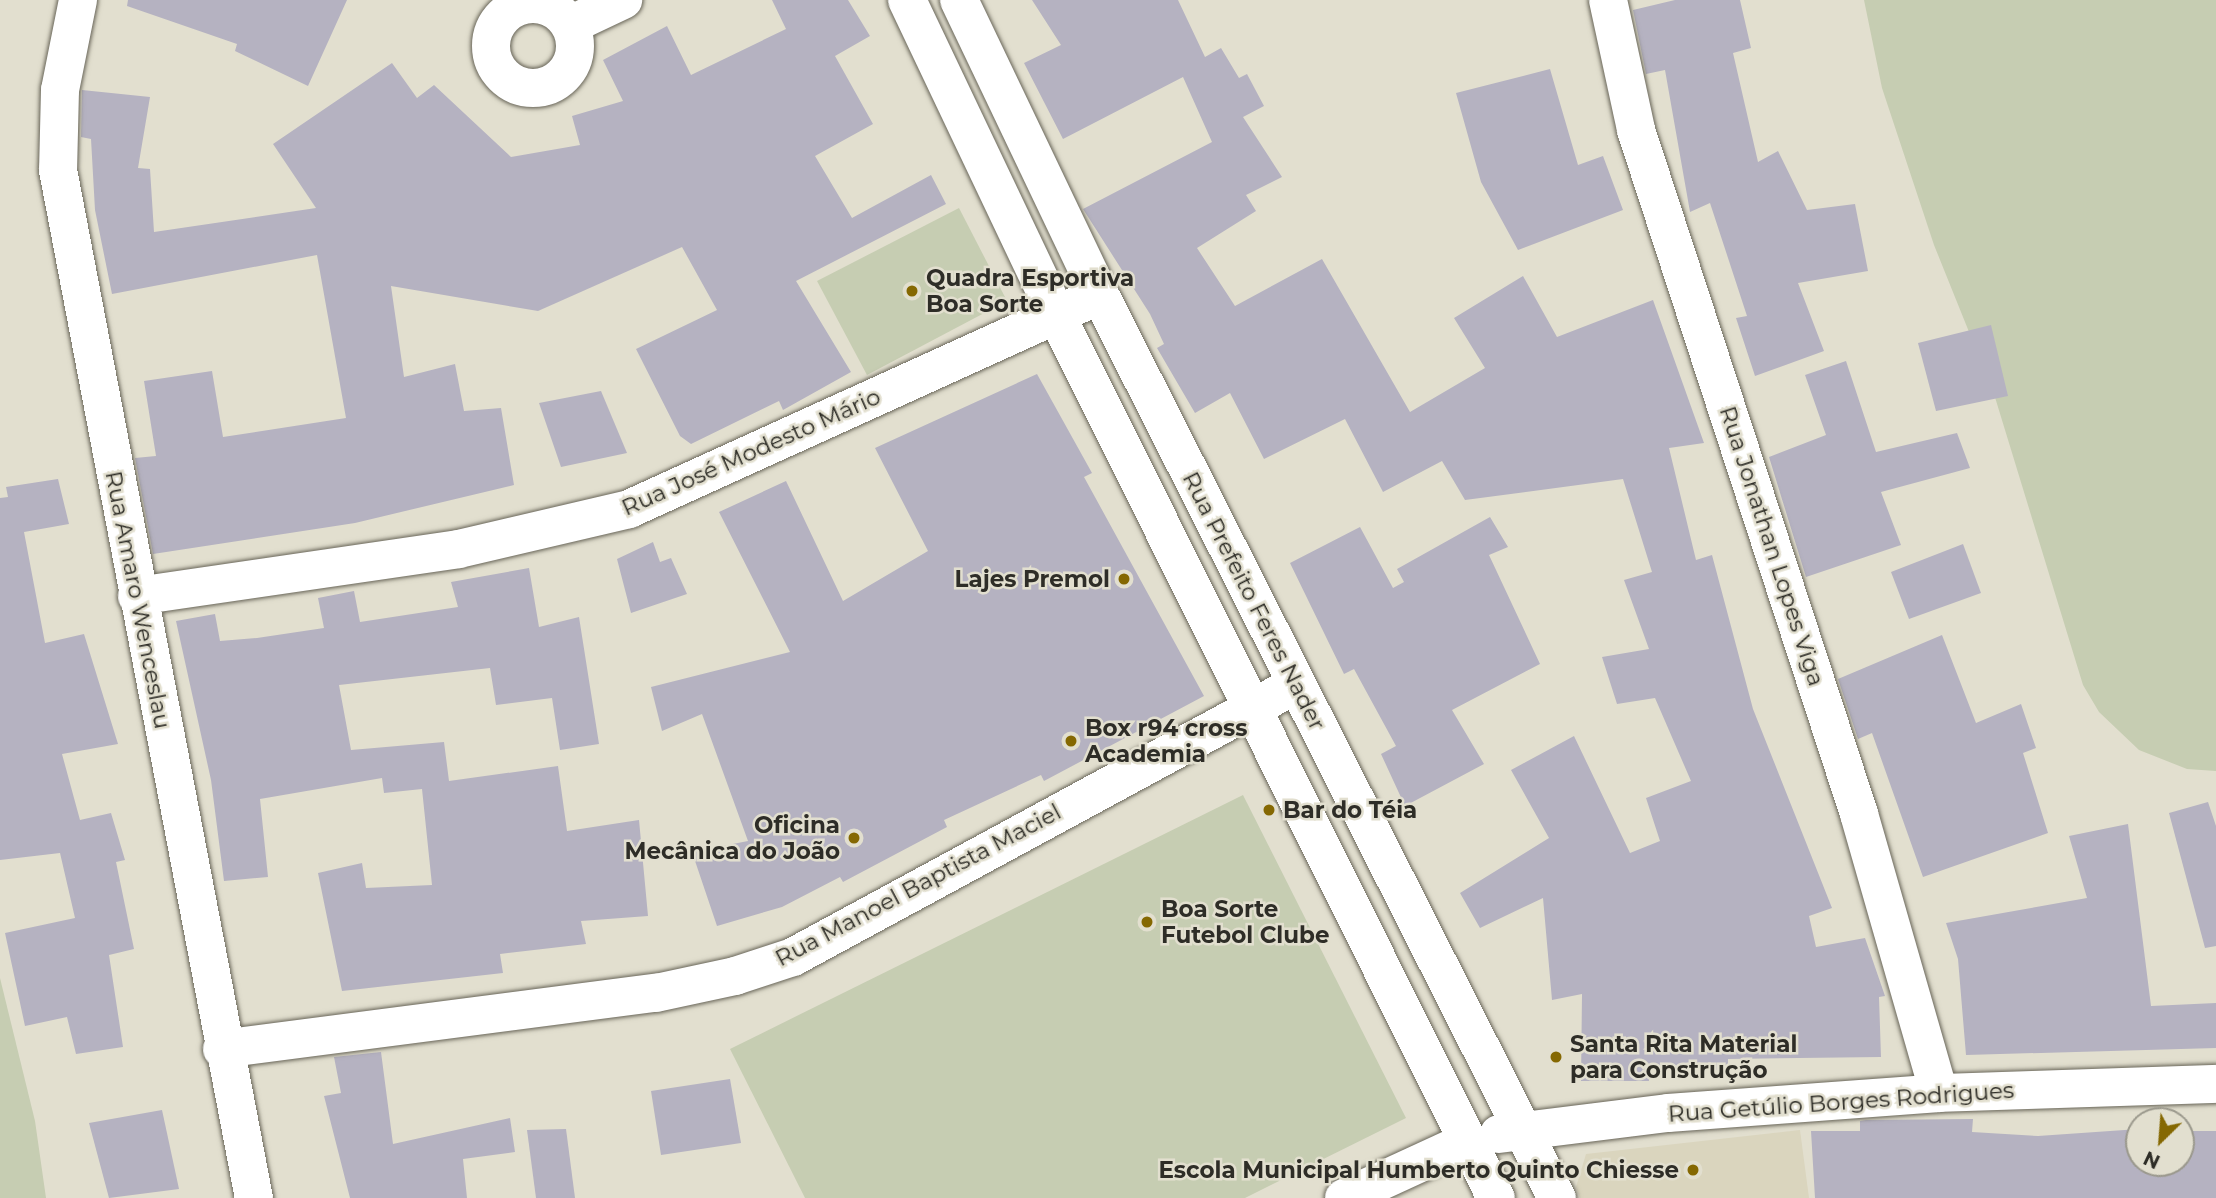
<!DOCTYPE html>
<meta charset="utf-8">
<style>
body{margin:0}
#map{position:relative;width:2216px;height:1198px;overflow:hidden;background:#e2dfcf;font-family:Montserrat,sans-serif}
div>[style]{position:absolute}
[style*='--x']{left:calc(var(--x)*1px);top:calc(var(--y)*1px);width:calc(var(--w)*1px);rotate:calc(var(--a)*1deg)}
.built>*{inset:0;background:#dad5be}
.green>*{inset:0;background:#c6cdb2}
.building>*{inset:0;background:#b5b2c1}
.roads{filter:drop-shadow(0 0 2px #686558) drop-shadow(0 0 2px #686558)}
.street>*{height:38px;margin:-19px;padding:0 19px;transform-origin:19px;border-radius:19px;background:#fff}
.street>.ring{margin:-19px;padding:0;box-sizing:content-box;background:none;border:38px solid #fff;border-radius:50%}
.secondary>*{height:38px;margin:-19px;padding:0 19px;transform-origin:19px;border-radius:19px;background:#fff}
.dots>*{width:19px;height:19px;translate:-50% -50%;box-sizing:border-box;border:4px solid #e2dfcf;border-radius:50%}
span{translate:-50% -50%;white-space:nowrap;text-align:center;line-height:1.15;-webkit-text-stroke:5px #e2dfcf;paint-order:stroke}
.poi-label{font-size:23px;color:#2e2d27;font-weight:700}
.left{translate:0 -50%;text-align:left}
.right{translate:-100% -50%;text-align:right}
.street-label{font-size:23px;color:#2e2d27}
.north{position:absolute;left:2125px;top:1107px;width:70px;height:70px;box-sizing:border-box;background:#e2dfcf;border:2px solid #9a988c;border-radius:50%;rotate:205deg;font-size:19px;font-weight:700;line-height:28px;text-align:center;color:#2e2d27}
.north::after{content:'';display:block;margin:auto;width:24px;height:32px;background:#856802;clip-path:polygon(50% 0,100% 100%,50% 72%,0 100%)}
</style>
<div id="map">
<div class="built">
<i style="clip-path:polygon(1800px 1130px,1809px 1198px,1580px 1198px,1576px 1187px,1586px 1154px)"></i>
</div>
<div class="green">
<i style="clip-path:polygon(1864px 0,2216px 0,2216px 771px,2187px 769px,2139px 750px,2099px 712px,2083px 685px,1994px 394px,1934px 245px,1882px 88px)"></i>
<i style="clip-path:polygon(959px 208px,1007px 301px,867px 375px,817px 281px)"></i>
<i style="clip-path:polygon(1243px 795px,1406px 1118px,1245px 1198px,805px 1198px,730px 1049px)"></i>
<i style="clip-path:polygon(0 978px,35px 1121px,46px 1198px,0 1198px)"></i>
</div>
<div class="building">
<i style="clip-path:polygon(128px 0,347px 0,308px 86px,235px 51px,237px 44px,127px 6px)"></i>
<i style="clip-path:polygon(772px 0,848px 0,870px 36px,835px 56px,873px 124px,815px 156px,852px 218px,931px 175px,946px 204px,796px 281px,851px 372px,783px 410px,779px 401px,691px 444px,680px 436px,636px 349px,717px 310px,682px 247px,538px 311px,391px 286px,404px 377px,455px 364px,464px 411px,501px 408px,514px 485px,355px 523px,153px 554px,135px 458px,156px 456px,144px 381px,212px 371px,223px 437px,346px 418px,317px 255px,112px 294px,95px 210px,91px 139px,81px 137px,82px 90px,150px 97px,138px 168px,150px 169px,154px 232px,316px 208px,273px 144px,392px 63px,417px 98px,434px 85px,511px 157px,580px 145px,572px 116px,623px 101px,603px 60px,667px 26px,691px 75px,786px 29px)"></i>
<i style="clip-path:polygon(1032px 0,1178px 0,1205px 57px,1221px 48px,1239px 78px,1247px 74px,1264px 106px,1243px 117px,1282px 177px,1246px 195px,1256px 211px,1197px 248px,1235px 306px,1322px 259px,1410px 412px,1485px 368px,1454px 318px,1523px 276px,1557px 337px,1653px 300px,1704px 443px,1669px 448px,1696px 560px,1712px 555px,1753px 709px,1832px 908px,1809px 916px,1816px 947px,1865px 938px,1885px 996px,1879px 997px,1881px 1057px,1728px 1059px,1728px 1070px,1648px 1069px,1649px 1081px,1581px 1081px,1582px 994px,1552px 1000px,1543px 898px,1480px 928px,1460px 893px,1549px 838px,1511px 770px,1574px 736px,1630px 853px,1660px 841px,1646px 798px,1691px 781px,1655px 698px,1617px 704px,1602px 657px,1649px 649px,1624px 580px,1652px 572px,1623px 479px,1465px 500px,1442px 461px,1383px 492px,1345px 419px,1264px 459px,1230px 393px,1195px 413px,1157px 348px,1164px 344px,1150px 314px,1083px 209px,1212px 142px,1183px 77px,1063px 139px,1024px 63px,1061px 45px)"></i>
<i style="clip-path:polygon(1675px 0,1740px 0,1751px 48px,1733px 53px,1758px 162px,1778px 151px,1807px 210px,1855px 204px,1868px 271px,1798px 283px,1824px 351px,1755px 376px,1736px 318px,1747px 316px,1710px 203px,1690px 212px,1665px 70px,1646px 74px,1633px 10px)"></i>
<i style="clip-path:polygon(1550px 69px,1578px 165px,1603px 156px,1623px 210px,1518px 250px,1481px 182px,1456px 93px)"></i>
<i style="clip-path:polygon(1991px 325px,2008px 396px,1936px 411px,1918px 343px)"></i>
<i style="clip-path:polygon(1846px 361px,1876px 452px,1957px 433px,1970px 468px,1881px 492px,1901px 545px,1806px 577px,1769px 457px,1826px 435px,1805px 375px)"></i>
<i style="clip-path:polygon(1037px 374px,1092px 473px,1084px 477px,1204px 696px,1044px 781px,1041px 775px,944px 820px,947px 827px,843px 882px,840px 877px,782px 907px,717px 926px,692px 852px,748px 841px,702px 714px,662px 731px,651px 687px,790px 652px,719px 512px,786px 481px,843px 601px,928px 551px,875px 448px)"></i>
<i style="clip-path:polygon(601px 391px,627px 453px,561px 467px,539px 403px)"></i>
<i style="clip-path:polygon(58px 479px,69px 524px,24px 532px,45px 643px,84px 634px,118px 744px,62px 754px,80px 820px,111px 813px,125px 860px,116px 862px,134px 949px,109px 955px,123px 1047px,76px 1054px,67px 1017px,25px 1026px,5px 933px,75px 918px,60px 853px,0 860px,0 498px,8px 497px,6px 487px)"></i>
<i style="clip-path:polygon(1490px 517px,1508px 547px,1489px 555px,1540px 664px,1452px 710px,1484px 764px,1405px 806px,1381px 754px,1396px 746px,1354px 669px,1344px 674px,1290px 563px,1360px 527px,1393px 588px,1404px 582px,1397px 569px)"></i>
<i style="clip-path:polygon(653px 542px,660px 562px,671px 558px,687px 594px,631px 613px,617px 559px)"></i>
<i style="clip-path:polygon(1963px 544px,1981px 593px,1909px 619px,1891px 572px)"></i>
<i style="clip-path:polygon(529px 568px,539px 627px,579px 617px,599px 744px,560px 750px,552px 698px,496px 705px,490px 668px,339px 685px,351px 750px,444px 742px,449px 781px,558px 766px,567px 831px,639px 820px,648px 916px,581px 921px,586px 944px,500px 954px,503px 973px,342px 991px,318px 873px,362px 863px,366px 888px,432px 885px,422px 789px,384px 793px,382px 778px,260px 799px,268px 877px,224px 881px,211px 780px,176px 621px,215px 614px,220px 641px,257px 638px,324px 628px,318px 598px,354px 591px,360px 622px,458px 607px,451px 582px)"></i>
<i style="clip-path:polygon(1942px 635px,1976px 723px,2021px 704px,2036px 748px,2023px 753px,2048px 833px,1923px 877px,1872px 733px,1858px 739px,1838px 679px)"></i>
<i style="clip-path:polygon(2208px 802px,2216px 826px,2216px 946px,2205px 948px,2169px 813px)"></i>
<i style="clip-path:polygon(2128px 824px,2151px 1006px,2216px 1003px,2216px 1048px,1966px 1055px,1958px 959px,1946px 923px,2087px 898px,2069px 836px)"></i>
<i style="clip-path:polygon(381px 1052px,393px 1144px,510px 1118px,515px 1152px,463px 1159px,467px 1198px,350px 1198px,324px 1096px,341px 1093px,334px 1057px)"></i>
<i style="clip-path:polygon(730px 1079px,741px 1143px,661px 1155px,651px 1091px)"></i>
<i style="clip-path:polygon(162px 1110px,179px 1189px,109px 1198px,89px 1123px)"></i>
<i style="clip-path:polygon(1973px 1119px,1972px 1132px,2038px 1136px,2139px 1129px,2139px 1163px,2181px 1163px,2181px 1131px,2216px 1131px,2216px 1198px,1815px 1198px,1811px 1131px,1860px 1131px,1860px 1121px,1866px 1120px)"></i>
<i style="clip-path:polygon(566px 1129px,575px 1198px,536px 1198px,527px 1130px)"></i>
</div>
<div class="roads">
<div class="street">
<i style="--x:78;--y:0;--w:92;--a:101.3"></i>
<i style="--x:60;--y:90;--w:80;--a:91.4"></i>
<i style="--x:58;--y:170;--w:1047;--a:79.21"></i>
<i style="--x:1608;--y:0;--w:133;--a:77.8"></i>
<i style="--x:1636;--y:130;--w:719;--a:71.94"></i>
<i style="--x:1859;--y:814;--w:290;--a:74"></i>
<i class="ring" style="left:491px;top:4px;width:46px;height:46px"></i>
<i style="--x:570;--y:25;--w:59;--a:-25.3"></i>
<i style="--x:137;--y:596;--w:325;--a:-8.3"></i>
<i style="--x:459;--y:549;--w:175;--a:-13.2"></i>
<i style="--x:629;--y:509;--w:517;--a:-24.43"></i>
<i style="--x:222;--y:1049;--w:438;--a:-7.4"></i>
<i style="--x:656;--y:993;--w:81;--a:-12.1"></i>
<i style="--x:735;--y:976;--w:61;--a:-18.1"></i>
<i style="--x:793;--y:957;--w:573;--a:-28.44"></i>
<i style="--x:1344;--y:1198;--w:136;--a:-24.7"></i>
</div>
<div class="secondary">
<i style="--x:907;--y:0;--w:348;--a:64.6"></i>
<i style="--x:1056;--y:314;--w:987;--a:63.54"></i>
<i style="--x:959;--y:0;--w:327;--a:64.5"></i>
<i style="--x:1100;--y:295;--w:1012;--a:63.16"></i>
<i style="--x:1499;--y:1134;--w:170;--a:-7.1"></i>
<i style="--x:1668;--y:1113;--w:272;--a:-4.2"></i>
<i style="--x:1939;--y:1093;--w:277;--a:-1.9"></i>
</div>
</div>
<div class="dots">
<i style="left:912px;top:291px;background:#856802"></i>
<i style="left:1124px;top:579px;background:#856802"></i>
<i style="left:1071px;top:741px;background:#856802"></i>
<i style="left:1269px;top:810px;background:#856802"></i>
<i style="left:854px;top:838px;background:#856802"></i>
<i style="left:1147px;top:922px;background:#856802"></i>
<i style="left:1556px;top:1057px;background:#856802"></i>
<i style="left:1693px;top:1170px;background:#856802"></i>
</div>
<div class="poi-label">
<span class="left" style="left:926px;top:291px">Quadra Esportiva<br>Boa Sorte</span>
<span class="right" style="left:1110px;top:579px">Lajes Premol</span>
<span class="left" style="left:1085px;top:741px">Box r94 cross<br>Academia</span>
<span class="left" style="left:1283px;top:810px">Bar do Téia</span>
<span class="right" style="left:840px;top:838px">Oficina<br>Mecânica do João</span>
<span class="left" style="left:1161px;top:922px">Boa Sorte<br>Futebol Clube</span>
<span class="left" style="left:1570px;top:1057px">Santa Rita Material<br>para Construção</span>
<span class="right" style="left:1679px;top:1170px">Escola Municipal Humberto Quinto Chiesse</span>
</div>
<div class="street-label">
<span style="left:751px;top:452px;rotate:-24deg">Rua José Modesto Mário</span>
<span style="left:1772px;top:546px;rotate:72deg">Rua Jonathan Lopes Viga</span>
<span style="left:138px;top:600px;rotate:79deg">Rua Amaro Wenceslau</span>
<span style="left:1254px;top:601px;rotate:63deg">Rua Prefeito Feres Nader</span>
<span style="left:918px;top:885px;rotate:-28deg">Rua Manoel Baptista Maciel</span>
<span style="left:1841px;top:1102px;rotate:-4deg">Rua Getúlio Borges Rodrigues</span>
</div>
<div class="north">N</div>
</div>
